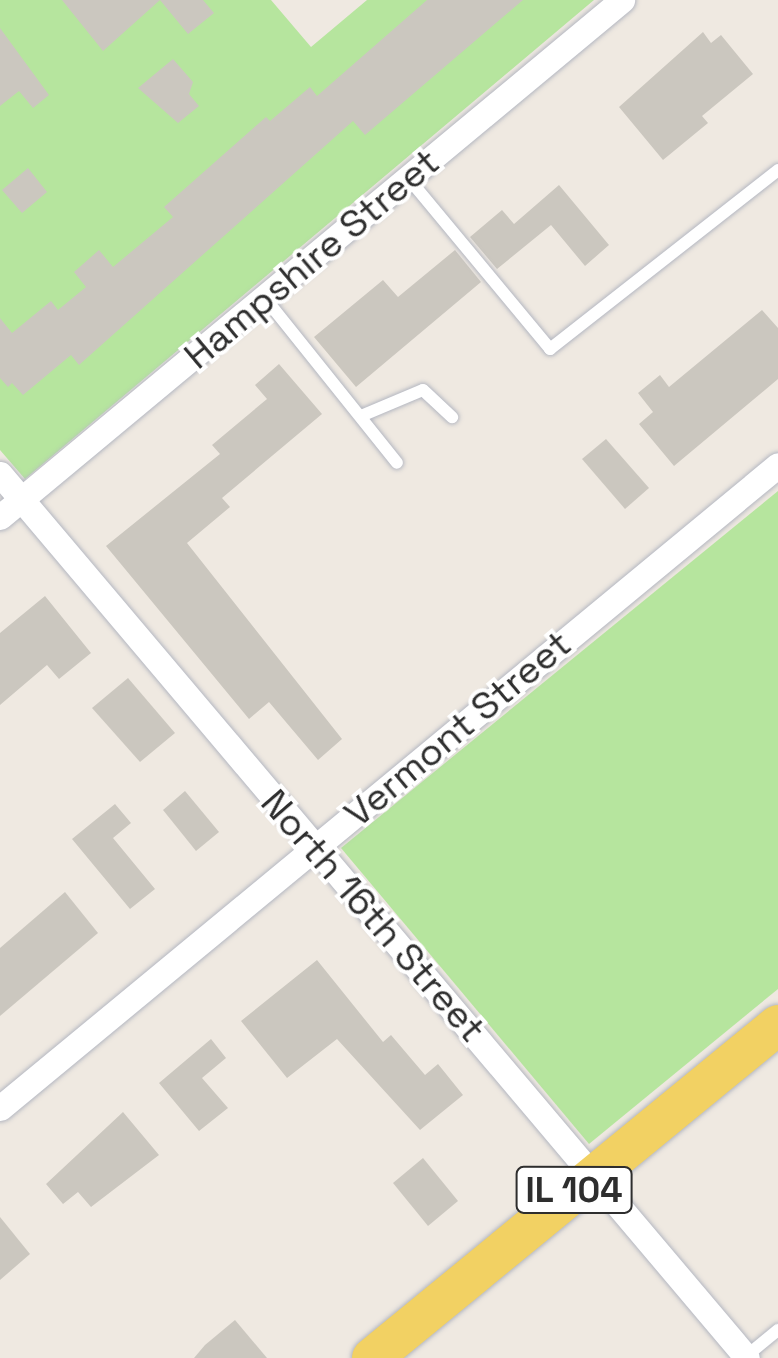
<!DOCTYPE html>
<style>
body{margin:0}
#map{position:relative;width:778px;height:1358px;overflow:hidden;background:#efe9e1;font-family:"Space Grotesk",sans-serif}
div>[style]{position:absolute}
[style*='--x']{left:calc(var(--x)*1px);top:calc(var(--y)*1px);width:calc(var(--w)*1px);rotate:calc(var(--a)*1deg)}
.green>*{inset:0;background:#b6e59e}
.building>*{inset:0;background:#cbc7bf}
.roads{filter:drop-shadow(0 0 2px #b4b7c1) drop-shadow(0 0 2px #b4b7c1)}
.service>*{height:12px;margin:-6px;padding:0 6px;transform-origin:6px;border-radius:6px;background:#fff}
.minor>*{height:25px;margin:-12.5px;padding:0 12.5px;transform-origin:12.5px;border-radius:12.5px;background:#fff}
.primary>*{height:40px;margin:-20px;padding:0 20px;transform-origin:20px;border-radius:20px;background:#f2d163}
span{translate:-50% -50%;white-space:nowrap;text-align:center;line-height:1.15;-webkit-text-stroke:8px #fff;paint-order:stroke}
.shield-label span{padding:2px 8px;background:#fff;border:2px solid;border-radius:8px;-webkit-text-stroke-width:0}
.shield-label{font-size:35px;color:#2e2e2e;font-weight:700}
.street-label{font-size:38px;color:#2e2e2e}
</style>
<div id="map">
<div class="green">
<i style="clip-path:polygon(0 0,271px 0,311px 47px,367px 0,594px 0,25px 479px,0 450px)"></i>
<i style="clip-path:polygon(778px 491px,778px 989px,589px 1144px,341px 848px)"></i>
</div>
<div class="building">
<i style="clip-path:polygon(62px 0,203px 0,214px 13px,188px 34px,160px 0,103px 51px)"></i>
<i style="clip-path:polygon(427px 0,523px 0,365px 135px,353px 121px,79px 365px,71px 355px,23px 395px,12px 383px,8px 387px,0 378px,0 318px,12px 333px,51px 301px,58px 310px,86px 287px,74px 272px,99px 250px,113px 267px,173px 217px,164px 207px,266px 117px,270px 121px,310px 87px,317px 96px)"></i>
<i style="clip-path:polygon(0 28px,49px 95px,33px 108px,19px 91px,0 106px)"></i>
<i style="clip-path:polygon(703px 32px,711px 43px,721px 35px,753px 74px,702px 116px,708px 123px,663px 160px,619px 107px)"></i>
<i style="clip-path:polygon(173px 59px,193px 82px,189px 94px,199px 106px,178px 123px,138px 88px)"></i>
<i style="clip-path:polygon(28px 168px,47px 192px,22px 213px,2px 190px)"></i>
<i style="clip-path:polygon(559px 185px,609px 245px,585px 266px,551px 225px,497px 269px,470px 237px,502px 210px,514px 224px)"></i>
<i style="clip-path:polygon(455px 250px,481px 282px,356px 387px,314px 337px,383px 280px,398px 297px)"></i>
<i style="clip-path:polygon(762px 310px,778px 328px,778px 379px,674px 466px,639px 424px,653px 412px,638px 393px,660px 375px,669px 387px)"></i>
<i style="clip-path:polygon(279px 364px,322px 414px,222px 498px,230px 507px,187px 543px,342px 739px,318px 760px,269px 702px,249px 719px,106px 546px,220px 454px,212px 445px,267px 399px,255px 385px)"></i>
<i style="clip-path:polygon(606px 439px,649px 488px,625px 509px,582px 459px)"></i>
<i style="clip-path:polygon(45px 596px,91px 653px,59px 679px,47px 665px,0 705px,0 633px)"></i>
<i style="clip-path:polygon(128px 678px,175px 733px,140px 762px,92px 708px)"></i>
<i style="clip-path:polygon(185px 791px,219px 832px,196px 851px,163px 810px)"></i>
<i style="clip-path:polygon(115px 804px,131px 823px,113px 838px,155px 889px,130px 909px,72px 839px)"></i>
<i style="clip-path:polygon(65px 892px,98px 933px,0 1016px,0 948px)"></i>
<i style="clip-path:polygon(317px 960px,383px 1042px,391px 1035px,425px 1075px,438px 1064px,463px 1095px,420px 1130px,337px 1039px,287px 1078px,241px 1021px)"></i>
<i style="clip-path:polygon(211px 1039px,226px 1058px,202px 1078px,228px 1108px,199px 1131px,159px 1083px)"></i>
<i style="clip-path:polygon(123px 1112px,159px 1155px,91px 1207px,78px 1192px,63px 1204px,46px 1184px)"></i>
<i style="clip-path:polygon(423px 1158px,458px 1201px,428px 1226px,393px 1183px)"></i>
<i style="clip-path:polygon(0 1217px,30px 1254px,0 1280px)"></i>
<i style="clip-path:polygon(235px 1320px,267px 1358px,194px 1358px,205px 1345px)"></i>
</div>
<div class="roads">
<div class="service">
<i style="--x:409;--y:179;--w:221;--a:50.3"></i>
<i style="--x:550;--y:349;--w:290;--a:-38.1"></i>
<i style="--x:265;--y:298;--w:211;--a:51.3"></i>
<i style="--x:361;--y:416;--w:67;--a:-22.8"></i>
<i style="--x:423;--y:390;--w:40;--a:43"></i>
<i style="--x:745;--y:1357;--w:43;--a:-39.3"></i>
</div>
<div class="minor">
<i style="--x:0;--y:474;--w:1157;--a:49.8"></i>
<i style="--x:0;--y:517;--w:809;--a:-39.73"></i>
<i style="--x:0;--y:1108;--w:1009;--a:-39.57"></i>
</div>
<div class="primary">
<i style="--x:372;--y:1358;--w:525;--a:-39.36"></i>
</div>
</div>
<div class="shield-label">
<span style="left:574px;top:1190px">IL 104</span>
</div>
<div class="street-label">
<span style="left:312px;top:259px;rotate:-40deg">Hampshire Street</span>
<span style="left:458px;top:729px;rotate:-40deg">Vermont Street</span>
<span style="left:373px;top:916px;rotate:49deg">North 16th Street</span>
</div>
</div>
